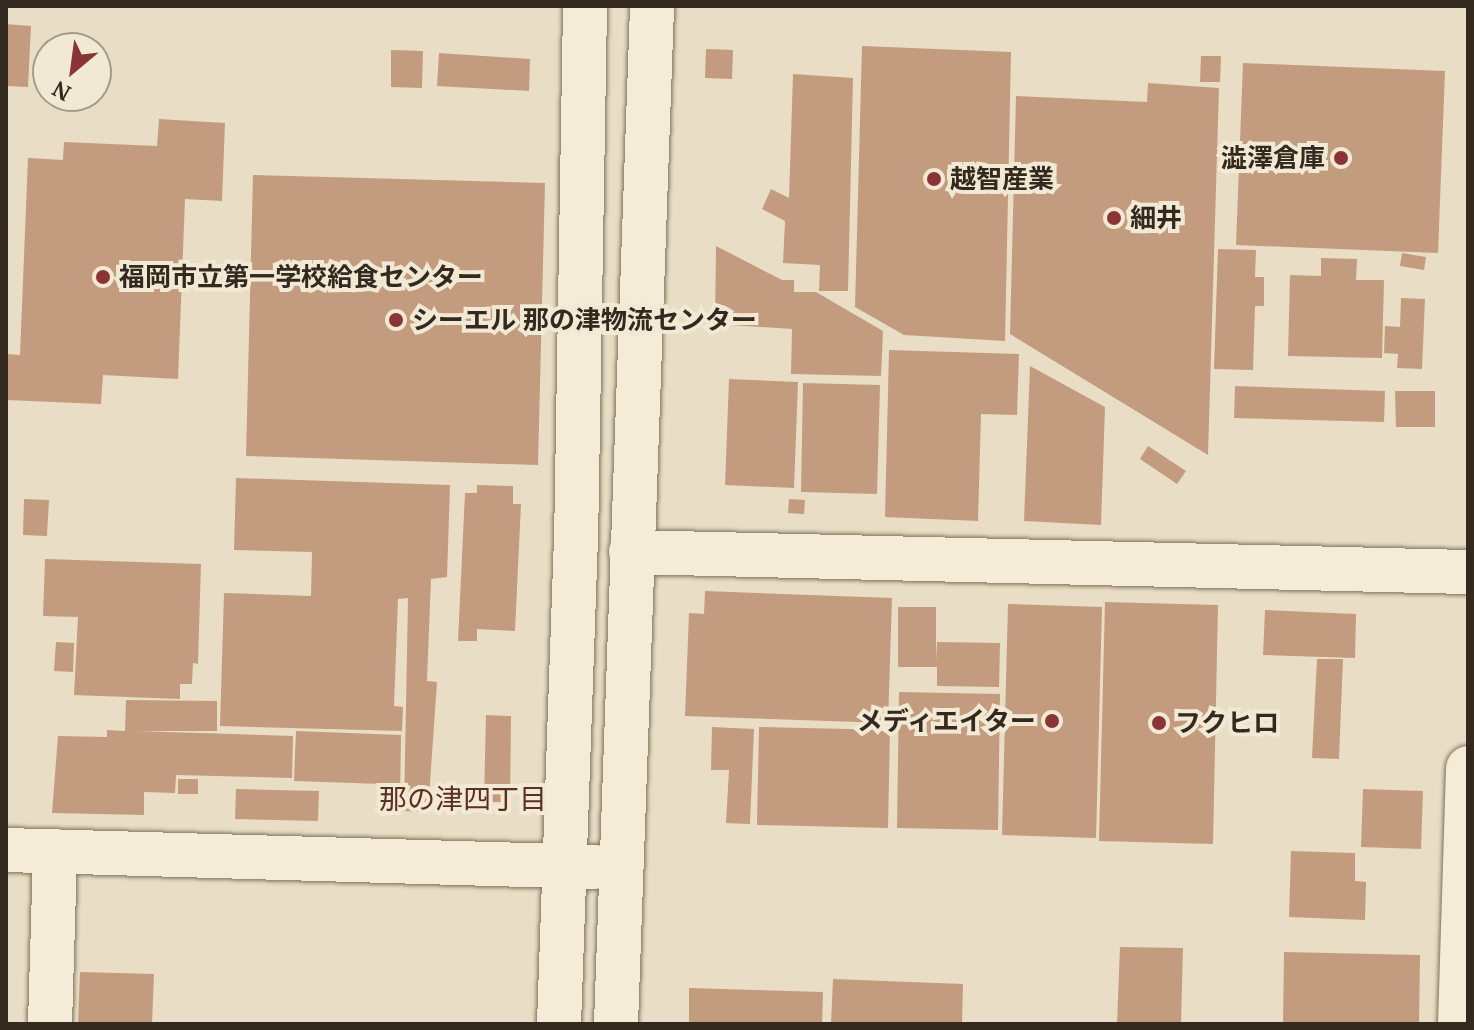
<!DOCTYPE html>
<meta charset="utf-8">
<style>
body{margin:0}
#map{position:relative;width:1474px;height:1030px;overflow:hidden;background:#e9dec5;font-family:"PT Serif","Noto Sans JP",serif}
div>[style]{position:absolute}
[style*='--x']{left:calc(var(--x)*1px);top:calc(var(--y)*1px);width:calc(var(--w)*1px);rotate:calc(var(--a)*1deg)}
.building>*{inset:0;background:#c39b7f}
.roads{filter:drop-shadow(0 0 2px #82715d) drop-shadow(0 0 2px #82715d)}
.minor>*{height:44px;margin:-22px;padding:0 22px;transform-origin:22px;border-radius:22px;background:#f5ecd7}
.dots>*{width:22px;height:22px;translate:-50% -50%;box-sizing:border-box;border:4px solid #f1e9d4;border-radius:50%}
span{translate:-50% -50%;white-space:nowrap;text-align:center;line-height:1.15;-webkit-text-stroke:8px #f1e9d4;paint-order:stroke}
.poi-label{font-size:26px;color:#33291f;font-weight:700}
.right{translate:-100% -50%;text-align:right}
.left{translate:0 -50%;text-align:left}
.neighbourhood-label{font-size:28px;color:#5b2f24}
.frame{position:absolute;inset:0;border:8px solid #33291f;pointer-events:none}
.north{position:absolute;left:32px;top:32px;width:80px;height:80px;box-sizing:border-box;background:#f1e9d4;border:2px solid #a59c8c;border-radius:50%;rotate:209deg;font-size:22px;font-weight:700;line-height:32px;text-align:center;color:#33291f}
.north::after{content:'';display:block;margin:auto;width:28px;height:36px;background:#8a3435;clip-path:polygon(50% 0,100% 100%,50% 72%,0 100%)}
</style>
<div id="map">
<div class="building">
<i style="clip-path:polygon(6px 24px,31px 26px,28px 87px,6px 86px)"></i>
<i style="clip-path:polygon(862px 46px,1011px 52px,1005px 341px,904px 335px,855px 307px)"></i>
<i style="clip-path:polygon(706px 49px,733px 50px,732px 79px,705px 78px)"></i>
<i style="clip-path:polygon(391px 50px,423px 51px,422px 88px,391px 87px)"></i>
<i style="clip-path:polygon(439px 53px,530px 59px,529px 91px,437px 86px)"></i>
<i style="clip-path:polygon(1201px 56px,1221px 56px,1220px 82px,1200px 82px)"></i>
<i style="clip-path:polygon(1243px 63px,1445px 71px,1438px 253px,1236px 245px)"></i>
<i style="clip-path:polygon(793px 74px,853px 78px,848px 291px,819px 291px,820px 265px,783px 263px,785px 221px,762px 209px,771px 189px,789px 198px)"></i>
<i style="clip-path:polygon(1148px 83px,1219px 88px,1208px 455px,1010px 334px,1016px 96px,1147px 102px)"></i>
<i style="clip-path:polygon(159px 119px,225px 123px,222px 201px,185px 199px,178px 379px,103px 375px,101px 404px,6px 400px,6px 354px,20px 355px,28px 158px,63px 160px,64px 142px,157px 146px)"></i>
<i style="clip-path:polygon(253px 175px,545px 183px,538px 465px,246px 456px)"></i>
<i style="clip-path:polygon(716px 246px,782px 280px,794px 280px,794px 292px,816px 292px,883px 331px,881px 376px,791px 374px,792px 329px,715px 324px)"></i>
<i style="clip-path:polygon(1218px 249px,1256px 250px,1255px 277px,1264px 277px,1264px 306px,1255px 306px,1253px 370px,1214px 369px)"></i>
<i style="clip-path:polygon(1402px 253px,1426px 257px,1424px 270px,1400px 266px)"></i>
<i style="clip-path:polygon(1321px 258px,1357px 259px,1356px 280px,1384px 280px,1382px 358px,1288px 356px,1290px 275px,1321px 276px)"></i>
<i style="clip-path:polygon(1401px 298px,1425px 299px,1422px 369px,1397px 368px,1398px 354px,1384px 353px,1385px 326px,1400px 327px)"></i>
<i style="clip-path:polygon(889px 350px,1019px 354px,1017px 415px,981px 414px,978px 521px,885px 517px)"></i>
<i style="clip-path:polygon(1030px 366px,1105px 407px,1101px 525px,1024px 521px)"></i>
<i style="clip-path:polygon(729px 379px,798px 382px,794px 488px,725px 485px)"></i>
<i style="clip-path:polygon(803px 383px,880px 385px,877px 494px,801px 492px)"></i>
<i style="clip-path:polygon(1235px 386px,1385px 391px,1384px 422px,1234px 418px)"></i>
<i style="clip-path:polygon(1395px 391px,1435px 391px,1435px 427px,1396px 427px)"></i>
<i style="clip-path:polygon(1148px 446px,1186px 471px,1177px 484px,1140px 459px)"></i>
<i style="clip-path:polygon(236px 478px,450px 485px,447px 577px,431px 579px,427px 681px,437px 682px,428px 812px,404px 811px,408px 598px,398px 599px,394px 706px,403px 707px,402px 731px,220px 726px,224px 593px,311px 596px,312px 552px,234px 550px)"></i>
<i style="clip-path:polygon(477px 485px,513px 486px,513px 504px,521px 504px,515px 631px,477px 629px,477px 641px,458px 641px,465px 493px,477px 493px)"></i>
<i style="clip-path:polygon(24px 499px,49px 500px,47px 536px,23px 535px)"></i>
<i style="clip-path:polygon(789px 499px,805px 500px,804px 514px,788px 513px)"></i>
<i style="clip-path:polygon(45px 559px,201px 564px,198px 664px,193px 663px,192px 684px,180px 684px,180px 699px,74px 695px,78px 617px,43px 616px)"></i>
<i style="clip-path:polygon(705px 591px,892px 598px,888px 723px,685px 716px,689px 613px,704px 614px)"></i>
<i style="clip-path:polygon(1105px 602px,1218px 605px,1213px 844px,1099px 841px)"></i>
<i style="clip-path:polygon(1008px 604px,1102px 607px,1096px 838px,1002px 835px)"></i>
<i style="clip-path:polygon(898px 607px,936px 607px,936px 662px,937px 642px,1000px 643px,999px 687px,937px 686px,937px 667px,898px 667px)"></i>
<i style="clip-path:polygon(1265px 610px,1356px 614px,1355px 658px,1263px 655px)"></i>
<i style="clip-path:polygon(56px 642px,74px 643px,73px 672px,54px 671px)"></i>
<i style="clip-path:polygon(1317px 659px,1343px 659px,1339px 759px,1312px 758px)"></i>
<i style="clip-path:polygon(899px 692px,1000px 694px,998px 830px,897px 828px)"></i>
<i style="clip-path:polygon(126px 700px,217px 701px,217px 731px,136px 731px,293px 736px,292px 778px,176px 775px,175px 793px,144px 792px,144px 815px,52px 813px,58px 736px,107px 737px,107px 730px,125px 731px)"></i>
<i style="clip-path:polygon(486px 715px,511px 716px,510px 802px,484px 802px)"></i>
<i style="clip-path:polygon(712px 727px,754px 729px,750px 824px,726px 823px,729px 770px,711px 770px)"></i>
<i style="clip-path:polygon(759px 727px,890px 730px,888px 828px,757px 825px)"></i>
<i style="clip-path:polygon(296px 731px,401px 735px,400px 799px,382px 800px,382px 784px,294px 781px)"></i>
<i style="clip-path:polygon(178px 779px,198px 779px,198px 794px,178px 794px)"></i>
<i style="clip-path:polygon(236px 789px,319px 791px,318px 821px,235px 819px)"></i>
<i style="clip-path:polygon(1363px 789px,1423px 791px,1421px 849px,1361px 847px)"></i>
<i style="clip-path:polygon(1291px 851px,1355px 853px,1355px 881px,1366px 882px,1365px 920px,1289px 917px)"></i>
<i style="clip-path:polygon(1120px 947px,1183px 948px,1181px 1024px,1117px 1024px)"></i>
<i style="clip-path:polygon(1284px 952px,1420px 955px,1419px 1024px,1283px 1024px)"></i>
<i style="clip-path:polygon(80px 972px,154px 974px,152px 1024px,78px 1024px)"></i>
<i style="clip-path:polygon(833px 979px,963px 984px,962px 1024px,831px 1024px)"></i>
<i style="clip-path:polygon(689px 988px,823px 992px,822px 1024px,689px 1024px)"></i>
</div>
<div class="roads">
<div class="minor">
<i style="--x:631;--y:552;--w:837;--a:1.37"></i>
<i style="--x:6;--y:850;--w:590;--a:1.65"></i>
<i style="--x:50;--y:1024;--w:173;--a:-88.3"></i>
<i style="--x:559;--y:1024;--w:480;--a:-88"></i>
<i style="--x:576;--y:544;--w:538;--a:-89.04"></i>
<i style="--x:616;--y:1024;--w:1019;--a:-87.97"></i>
<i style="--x:1460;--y:1024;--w:256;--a:-88.2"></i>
</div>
</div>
<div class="dots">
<i style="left:1341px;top:158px;background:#8a3435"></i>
<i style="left:934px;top:179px;background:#8a3435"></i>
<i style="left:1114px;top:218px;background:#8a3435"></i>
<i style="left:103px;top:277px;background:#8a3435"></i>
<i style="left:396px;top:320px;background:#8a3435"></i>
<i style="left:1052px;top:721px;background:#8a3435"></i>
<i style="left:1159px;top:723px;background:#8a3435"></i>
</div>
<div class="poi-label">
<span class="right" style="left:1325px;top:158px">澁澤倉庫</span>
<span class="left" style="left:950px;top:179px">越智産業</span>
<span class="left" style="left:1130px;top:218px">細井</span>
<span class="left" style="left:119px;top:277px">福岡市立第一学校給食センター</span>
<span class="left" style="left:412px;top:320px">シーエル 那の津物流センター</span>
<span class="right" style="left:1036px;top:721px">メディエイター</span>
<span class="left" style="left:1175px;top:723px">フクヒロ</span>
</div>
<div class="neighbourhood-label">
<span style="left:463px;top:799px">那の津四丁目</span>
</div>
<div class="frame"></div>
<div class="north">N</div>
</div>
